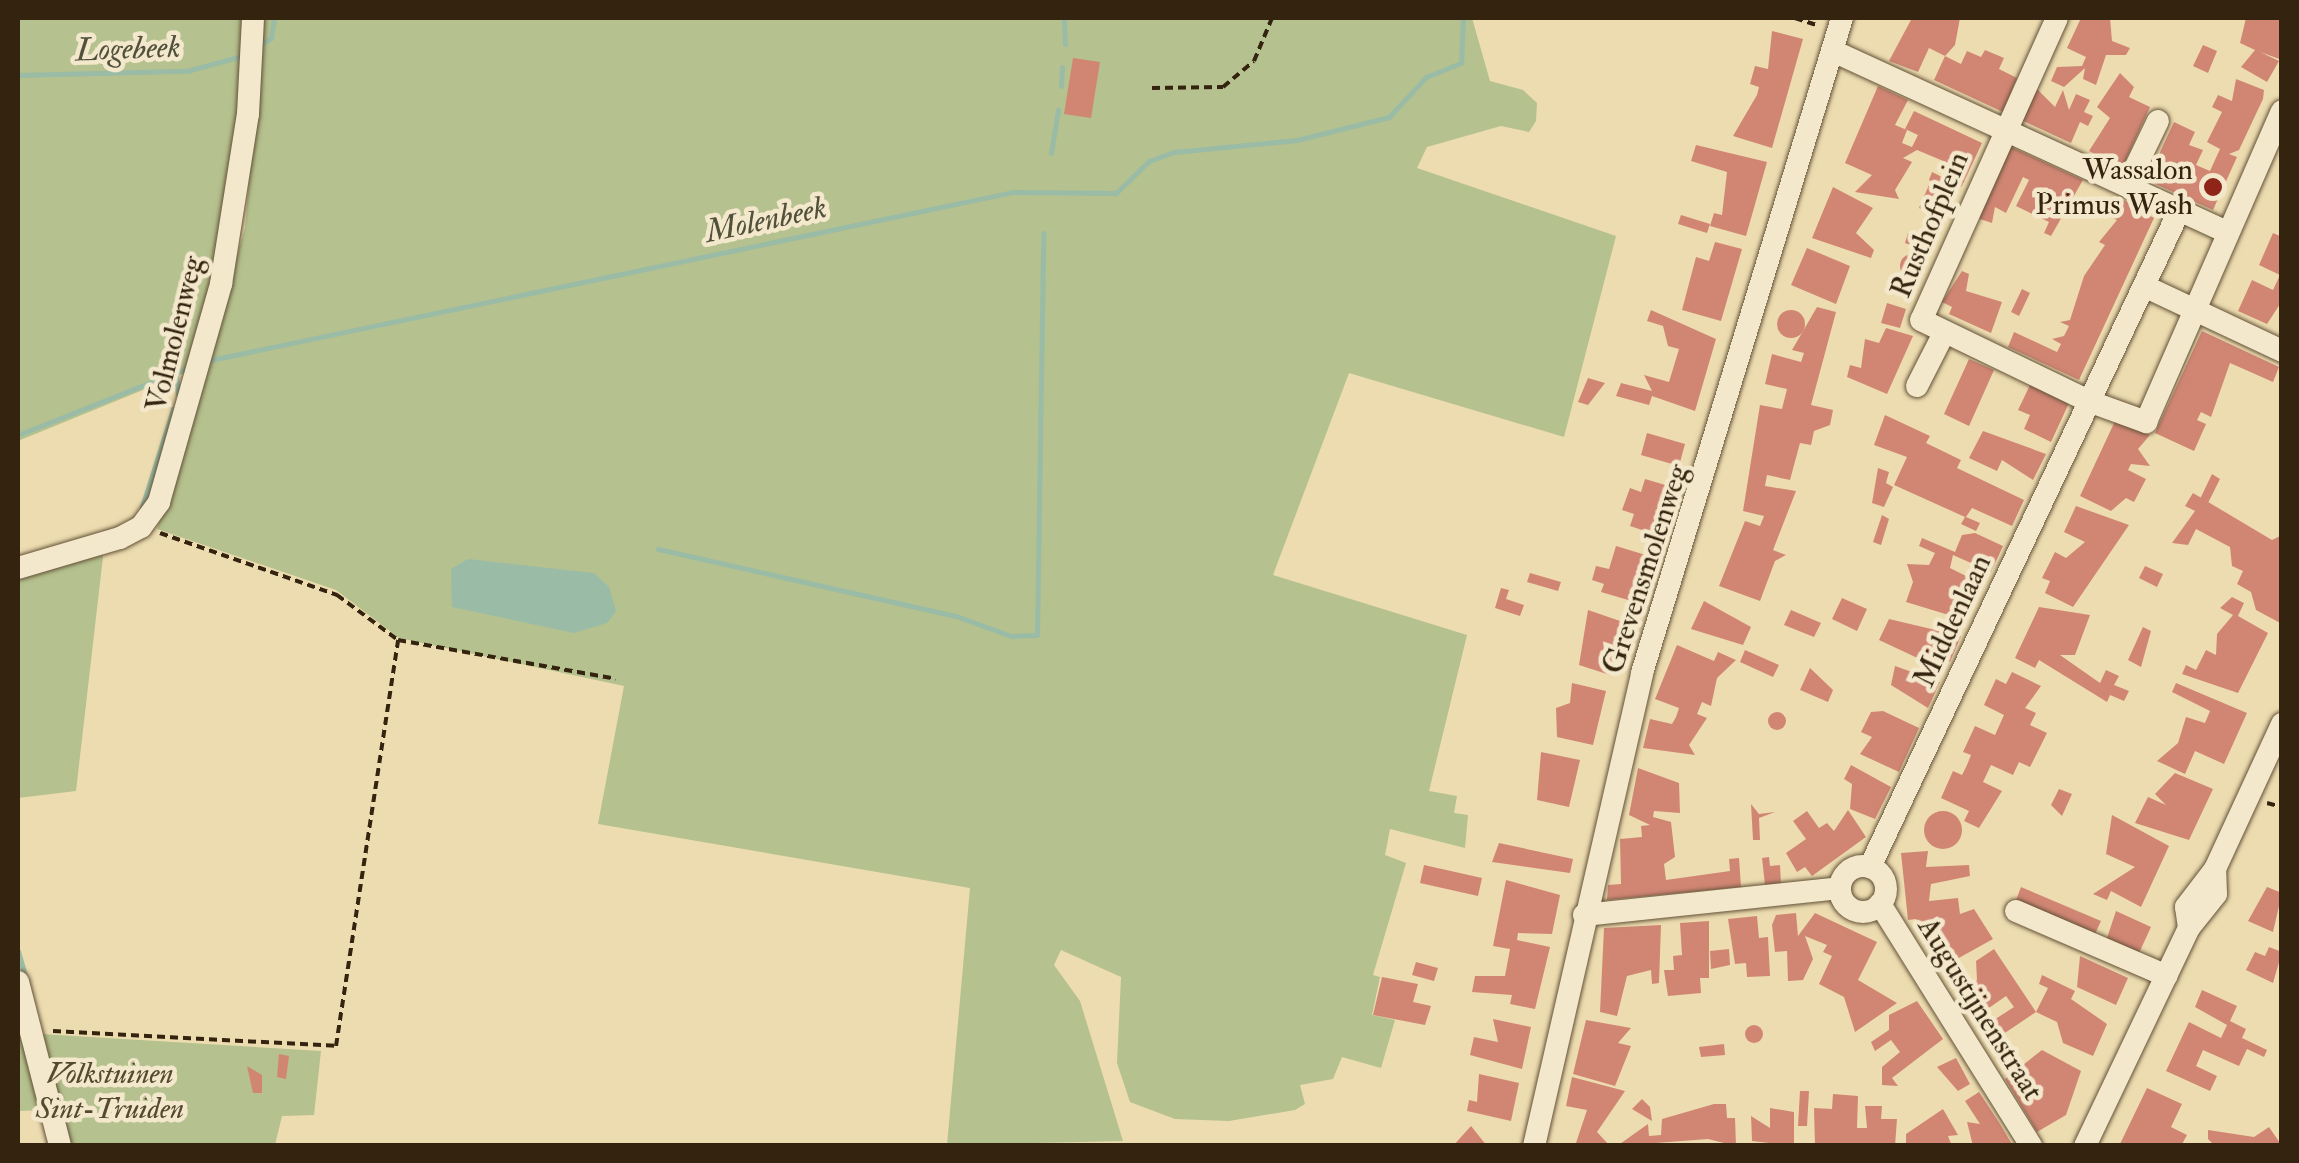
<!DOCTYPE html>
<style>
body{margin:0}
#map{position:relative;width:2299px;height:1163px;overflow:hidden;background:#eddcb0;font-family:"IM FELL Double Pica",serif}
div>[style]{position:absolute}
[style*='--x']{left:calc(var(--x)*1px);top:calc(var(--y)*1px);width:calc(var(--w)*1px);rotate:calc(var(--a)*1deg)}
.green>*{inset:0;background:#b5c18e}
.water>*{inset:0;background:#9abca6}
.stream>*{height:5px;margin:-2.5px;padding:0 2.5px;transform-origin:2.5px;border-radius:2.5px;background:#9abca6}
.building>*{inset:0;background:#d18674}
.round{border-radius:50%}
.path>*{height:4px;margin-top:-2px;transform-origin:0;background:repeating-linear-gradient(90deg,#33230f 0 8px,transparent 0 13px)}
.roads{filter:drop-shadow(0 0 2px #625137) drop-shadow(0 0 2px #625137)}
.minor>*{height:22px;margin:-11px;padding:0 11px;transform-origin:11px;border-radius:11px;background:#f3e8cc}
.minor>.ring{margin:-11px;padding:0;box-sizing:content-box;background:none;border:22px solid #f3e8cc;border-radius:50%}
.dots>*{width:28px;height:28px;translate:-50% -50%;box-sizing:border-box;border:5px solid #f3e8cc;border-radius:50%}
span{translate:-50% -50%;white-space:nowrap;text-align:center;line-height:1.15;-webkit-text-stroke:9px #f3e8cc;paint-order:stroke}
.poi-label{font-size:30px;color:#33230f}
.right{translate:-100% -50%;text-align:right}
.street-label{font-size:30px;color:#33230f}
.park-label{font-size:30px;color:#544a2f;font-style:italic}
.water-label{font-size:32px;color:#52513c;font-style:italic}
.frame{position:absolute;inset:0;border:20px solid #33230f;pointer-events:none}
</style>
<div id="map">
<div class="green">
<i style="clip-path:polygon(18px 18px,247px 18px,249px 45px,209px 300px,187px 372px,18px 441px)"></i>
<i style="clip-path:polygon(263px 18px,1472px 18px,1490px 81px,1523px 90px,1537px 103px,1536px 121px,1529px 132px,1501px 126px,1427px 147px,1417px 168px,1616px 236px,1564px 437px,1349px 373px,1273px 575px,1467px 635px,1429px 791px,1457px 796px,1454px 813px,1468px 815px,1465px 848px,1390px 829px,1385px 855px,1406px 863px,1373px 975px,1380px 977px,1372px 1015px,1395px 1020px,1381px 1068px,1342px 1057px,1333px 1079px,1300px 1085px,1305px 1104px,1295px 1110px,1229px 1121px,1175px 1119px,1130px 1102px,1117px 1063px,1121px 977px,1061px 950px,1054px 965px,1080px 1001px,1123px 1141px,947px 1145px,970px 888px,598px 824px,624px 686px,399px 638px,336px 590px,157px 529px,245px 228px)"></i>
<i style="clip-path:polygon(104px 548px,76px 791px,18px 798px,18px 575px)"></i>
<i style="clip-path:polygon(18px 1007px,45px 1110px,18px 1111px)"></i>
<i style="clip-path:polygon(41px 1034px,321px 1051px,314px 1115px,282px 1116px,275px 1145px,66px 1145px)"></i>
</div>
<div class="water">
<i style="clip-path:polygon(468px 559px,594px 573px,609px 587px,616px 611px,607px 623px,574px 633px,452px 607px,451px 569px)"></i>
</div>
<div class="stream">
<i style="--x:1064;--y:18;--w:26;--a:88"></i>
<i style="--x:260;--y:45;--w:13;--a:-32"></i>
<i style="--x:271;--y:38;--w:20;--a:-81"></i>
<i style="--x:18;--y:75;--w:169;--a:-1.4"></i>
<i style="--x:187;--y:71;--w:57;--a:-15.3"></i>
<i style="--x:1061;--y:86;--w:19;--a:-87"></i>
<i style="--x:1051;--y:153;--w:44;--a:-80.8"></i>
<i style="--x:206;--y:361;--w:825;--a:-11.83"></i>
<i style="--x:1013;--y:192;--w:103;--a:0.6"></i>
<i style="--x:1116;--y:193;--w:46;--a:-44.1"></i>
<i style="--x:1149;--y:161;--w:27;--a:-20"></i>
<i style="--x:1174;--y:152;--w:124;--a:-5.6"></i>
<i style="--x:1297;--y:140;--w:95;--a:-14"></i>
<i style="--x:1389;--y:117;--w:54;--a:-47.2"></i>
<i style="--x:1426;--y:77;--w:38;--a:-22"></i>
<i style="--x:1461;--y:63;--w:45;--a:-87.5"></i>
<i style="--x:176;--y:372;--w:22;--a:85"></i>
<i style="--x:18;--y:435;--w:186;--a:-21.7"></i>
<i style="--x:142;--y:507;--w:103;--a:-72.4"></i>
<i style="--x:658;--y:549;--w:305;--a:12.7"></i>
<i style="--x:956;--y:616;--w:59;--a:20"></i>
<i style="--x:1011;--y:636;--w:26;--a:-2"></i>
<i style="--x:1037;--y:635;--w:402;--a:-89.1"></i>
<i style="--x:18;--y:951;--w:26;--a:74"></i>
</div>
<div class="building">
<i style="clip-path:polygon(1912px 18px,1960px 18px,1955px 45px,1945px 56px,1929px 48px,1918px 72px,1889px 61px)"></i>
<i style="clip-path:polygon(2081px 18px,2110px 18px,2112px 41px,2130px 48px,2126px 55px,2106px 55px,2096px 85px,2083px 79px,2085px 68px,2064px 87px,2051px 81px,2057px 67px,2082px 66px,2086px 57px,2067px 48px)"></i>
<i style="clip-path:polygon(2246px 18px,2282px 18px,2282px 60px,2260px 52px,2279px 61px,2267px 82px,2241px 67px,2255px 50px,2240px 43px)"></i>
<i style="clip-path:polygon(1772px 31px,1803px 39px,1772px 148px,1733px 136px,1757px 95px,1759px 87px,1750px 84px,1755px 66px,1768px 69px)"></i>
<i style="clip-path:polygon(2203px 45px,2217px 51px,2208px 73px,2193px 66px)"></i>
<i style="clip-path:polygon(1985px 50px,2004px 58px,1999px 69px,2017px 78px,2003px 112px,1934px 80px,1945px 56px,1961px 64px,1967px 51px,1981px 57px)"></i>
<i style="clip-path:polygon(1073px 58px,1100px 62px,1091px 118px,1064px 114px)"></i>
<i style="clip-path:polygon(2120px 73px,2134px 87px,2129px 97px,2150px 107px,2122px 168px,2089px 151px,2110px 118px,2097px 107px)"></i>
<i style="clip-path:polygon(2236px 79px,2264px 90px,2263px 99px,2239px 150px,2229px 154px,2237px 157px,2213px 210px,2147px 180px,2174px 122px,2195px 132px,2189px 145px,2203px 150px,2196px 165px,2210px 171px,2220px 149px,2207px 142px,2222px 112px,2212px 107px,2218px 95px,2232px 101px)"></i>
<i style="clip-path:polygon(1878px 86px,1908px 100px,1895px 125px,1907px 130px,1902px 143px,1912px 147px,1918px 135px,1905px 129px,1914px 111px,1982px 143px,1962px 186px,1953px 192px,1929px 180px,1932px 172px,1942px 177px,1948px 163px,1917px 150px,1903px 158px,1912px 162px,1895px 190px,1899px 199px,1855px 192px,1872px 175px,1845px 163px)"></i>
<i style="clip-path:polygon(2034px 86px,2055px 107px,2063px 90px,2069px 110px,2076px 94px,2090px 100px,2084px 112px,2093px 116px,2088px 126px,2080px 122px,2071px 143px,2019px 119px)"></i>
<i style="clip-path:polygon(1696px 145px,1767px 162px,1746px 236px,1710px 226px,1714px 213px,1722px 215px,1727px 172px,1691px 161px)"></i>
<i style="clip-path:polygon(2007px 145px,2083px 180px,2051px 236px,2044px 233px,2049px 222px,2016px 206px,2029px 180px,2023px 177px,2006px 213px,1995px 207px,1992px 223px,1974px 217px)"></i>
<i style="clip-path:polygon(1929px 185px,1950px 195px,1941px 216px,1919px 208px)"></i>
<i style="clip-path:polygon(1833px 187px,1873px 208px,1856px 233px,1874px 250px,1871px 258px,1812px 238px)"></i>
<i style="clip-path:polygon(2117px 196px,2154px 218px,2079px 380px,2008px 347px,2014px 332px,2057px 352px,2061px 344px,2052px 339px,2064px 336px,2069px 326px,2060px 322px,2070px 320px,2084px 276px,2105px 245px,2099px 242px,2117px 220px,2108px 216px)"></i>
<i style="clip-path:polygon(1681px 215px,1710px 224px,1707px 233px,1678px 224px)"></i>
<i style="clip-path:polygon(1908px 233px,1931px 242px,1928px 252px,1905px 243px)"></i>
<i style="clip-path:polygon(2273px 233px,2282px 237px,2282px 301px,2267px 324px,2238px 311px,2252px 280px,2273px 290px,2280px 275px,2259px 265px)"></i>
<i style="clip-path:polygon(1715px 242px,1742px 249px,1721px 321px,1682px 310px,1696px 257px,1709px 261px)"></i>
<i style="clip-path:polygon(1807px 248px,1850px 266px,1836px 304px,1791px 285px)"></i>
<i class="round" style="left:1900px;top:254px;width:24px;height:24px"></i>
<i style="clip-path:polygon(1962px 271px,1969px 274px,1966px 291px,2002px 302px,1991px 333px,1949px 314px,1952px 307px,1942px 302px)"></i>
<i style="clip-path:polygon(2022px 289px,2030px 293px,2019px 316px,2011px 312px)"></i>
<i style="clip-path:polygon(1887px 303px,1906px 309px,1900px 328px,1881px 323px)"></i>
<i style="clip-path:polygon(1817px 307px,1836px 312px,1811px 405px,1833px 410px,1830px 425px,1814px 431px,1811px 445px,1800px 443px,1790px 480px,1767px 475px,1765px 486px,1796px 491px,1773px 550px,1786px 555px,1775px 561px,1760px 601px,1719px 586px,1745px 521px,1760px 526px,1764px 516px,1743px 511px,1760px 405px,1782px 409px,1787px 389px,1765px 384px,1772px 354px,1801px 362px,1804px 353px,1792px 350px)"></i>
<i class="round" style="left:1777px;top:310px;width:28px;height:28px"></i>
<i style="clip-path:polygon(1651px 310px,1716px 339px,1695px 411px,1652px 396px,1649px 405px,1616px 396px,1621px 383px,1652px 391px,1644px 375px,1669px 382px,1679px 349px,1668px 346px,1663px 326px,1647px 321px)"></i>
<i style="clip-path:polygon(1886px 328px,1913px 336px,1887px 394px,1847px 377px,1850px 365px,1861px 368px,1865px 339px,1879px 343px)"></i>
<i style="clip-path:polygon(2202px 331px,2279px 367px,2273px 382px,2230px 363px,2211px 417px,2201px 412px,2197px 420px,2206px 424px,2194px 451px,2155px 433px)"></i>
<i style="clip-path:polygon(1969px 359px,1994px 370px,1969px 426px,1944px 414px)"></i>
<i style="clip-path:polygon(1588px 378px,1605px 383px,1588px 405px,1578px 402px)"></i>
<i style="clip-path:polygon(2030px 385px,2069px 403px,2051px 442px,2024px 429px,2030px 415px,2018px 410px)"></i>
<i style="clip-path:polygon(1885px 415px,1930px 436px,1926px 443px,1961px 460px,1957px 468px,2024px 500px,2012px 526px,1972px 508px,1966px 517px,1980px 523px,1976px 531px,1961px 524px,1965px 517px,1894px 485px,1907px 457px,1874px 445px)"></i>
<i style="clip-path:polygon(2116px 419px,2150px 435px,2138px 449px,2150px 466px,2131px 464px,2128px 470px,2146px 479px,2134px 502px,2126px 498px,2111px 511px,2080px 496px)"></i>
<i style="clip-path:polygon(1983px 431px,2046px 454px,2033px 480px,2002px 460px,1997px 471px,1969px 458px)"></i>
<i style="clip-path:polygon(1647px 433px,1685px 444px,1679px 466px,1641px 455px)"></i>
<i style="clip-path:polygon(1878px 468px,1889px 472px,1886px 483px,1893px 487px,1884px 507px,1872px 503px)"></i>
<i style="clip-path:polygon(2212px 474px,2220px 479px,2208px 503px,2200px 499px)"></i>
<i style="clip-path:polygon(1645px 479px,1672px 487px,1657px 535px,1630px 526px,1634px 514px,1622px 510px,1630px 488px,1641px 492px)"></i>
<i style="clip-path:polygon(2193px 493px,2272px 540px,2282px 535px,2282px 624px,2256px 610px,2251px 592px,2237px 584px,2243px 571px,2232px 566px,2230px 547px,2196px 529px,2188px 545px,2172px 543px,2195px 511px,2185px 506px)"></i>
<i style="clip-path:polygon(2076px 506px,2129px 525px,2073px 607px,2045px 593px,2050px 581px,2042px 578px,2055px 552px,2066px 558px,2085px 542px,2064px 532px)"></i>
<i style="clip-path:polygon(1882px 515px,1889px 519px,1881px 545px,1873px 542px)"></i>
<i style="clip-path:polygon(1975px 533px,2003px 546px,1991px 572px,1953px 555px,1950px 568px,1970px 578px,1952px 616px,1906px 602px,1913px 582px,1907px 564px,1929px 565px,1935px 553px,1919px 546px,1922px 538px,1955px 552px,1962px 535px)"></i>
<i style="clip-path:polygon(1616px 546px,1649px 556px,1635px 602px,1601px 592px,1604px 584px,1592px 580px,1596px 566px,1609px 569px)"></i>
<i style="clip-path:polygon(2145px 566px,2163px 574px,2157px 587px,2139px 578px)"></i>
<i style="clip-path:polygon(1530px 573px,1561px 582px,1558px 591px,1527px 582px)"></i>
<i style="clip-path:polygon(1501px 588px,1509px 590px,1506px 599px,1524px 605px,1520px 616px,1495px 608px)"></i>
<i style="clip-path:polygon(2232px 597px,2244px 603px,2238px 616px,2268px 633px,2238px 693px,2182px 674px,2186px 665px,2196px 670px,2206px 650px,2216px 655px,2217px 634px,2233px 615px,2220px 608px)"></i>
<i style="clip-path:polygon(1842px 598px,1867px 609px,1857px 631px,1832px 619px)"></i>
<i style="clip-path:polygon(1704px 601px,1751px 627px,1743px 645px,1691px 629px)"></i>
<i style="clip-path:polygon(2039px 607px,2090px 615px,2075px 655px,2060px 655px,2100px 683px,2106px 670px,2119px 676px,2114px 685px,2129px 691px,2124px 701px,2110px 695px,2107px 702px,2039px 660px,2035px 668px,2015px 658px)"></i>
<i style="clip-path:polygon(1588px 610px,1626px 623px,1610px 675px,1579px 665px)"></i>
<i style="clip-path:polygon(1791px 610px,1821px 623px,1814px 637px,1784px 625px)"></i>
<i style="clip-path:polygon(1889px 619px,1961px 636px,1950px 662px,1931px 653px,1926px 662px,1879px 640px)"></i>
<i style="clip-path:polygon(2143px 627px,2151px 631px,2141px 667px,2128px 660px)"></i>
<i style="clip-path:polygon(1677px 645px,1714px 661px,1718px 652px,1736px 660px,1717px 678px,1711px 706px,1702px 702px,1697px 714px,1707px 718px,1689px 745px,1695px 755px,1643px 748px,1650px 719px,1672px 724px,1676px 717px,1679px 708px,1655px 699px)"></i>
<i style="clip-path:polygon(1745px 650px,1779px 665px,1773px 677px,1740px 662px)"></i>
<i style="clip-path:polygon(1895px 666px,1940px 682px,1928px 708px,1891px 685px)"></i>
<i style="clip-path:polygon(1810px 668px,1833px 690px,1828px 702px,1800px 690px)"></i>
<i style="clip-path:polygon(2012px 672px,2041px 686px,2025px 708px,2036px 713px,2030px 725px,2047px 733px,2030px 767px,2019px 762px,2013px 775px,1991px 765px,1983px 782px,2002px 791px,1979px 828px,1964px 821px,1969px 811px,1941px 798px,1953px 771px,1962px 775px,1967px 765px,1971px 755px,1963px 752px,1975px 726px,1995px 735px,2004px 715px,1984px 705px,1996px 679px,2006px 684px)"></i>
<i style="clip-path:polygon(1572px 683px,1606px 691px,1593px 745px,1557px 737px,1556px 708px,1570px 703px)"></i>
<i style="clip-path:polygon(2176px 683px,2247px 713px,2224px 764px,2195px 751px,2185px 774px,2157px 761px,2178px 743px,2186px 717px,2205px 723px,2210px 711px,2172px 692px)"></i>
<i style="clip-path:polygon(1883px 711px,1919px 728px,1899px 772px,1860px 754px,1872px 737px,1861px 732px,1871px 712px)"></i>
<i class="round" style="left:1768px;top:712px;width:18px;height:18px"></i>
<i style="clip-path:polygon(1541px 752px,1580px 760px,1569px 807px,1537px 800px)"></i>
<i style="clip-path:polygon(1851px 765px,1891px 787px,1875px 819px,1850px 809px,1852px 784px,1844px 779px)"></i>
<i style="clip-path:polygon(1638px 768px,1679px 783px,1680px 813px,1654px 811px,1653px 817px,1671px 822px,1675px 857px,1664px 864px,1666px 880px,1730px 871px,1729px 859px,1739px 858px,1741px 887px,1607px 900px,1608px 885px,1621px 884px,1620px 839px,1642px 837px,1641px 826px,1650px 825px,1629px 815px)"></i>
<i style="clip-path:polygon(2175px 773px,2213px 789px,2189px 840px,2135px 823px,2148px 797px,2166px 805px,2155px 794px)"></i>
<i style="clip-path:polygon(2059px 789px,2072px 794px,2062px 816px,2051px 805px)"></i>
<i style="clip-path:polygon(1751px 804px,1759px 814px,1775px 812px,1759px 818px,1760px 840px,1753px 840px)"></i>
<i style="clip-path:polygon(1848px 810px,1866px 837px,1812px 876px,1805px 867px,1797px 872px,1786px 853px,1806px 839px,1793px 821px,1807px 811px,1819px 828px,1827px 823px,1834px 831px)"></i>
<i class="round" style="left:1924px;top:811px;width:38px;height:38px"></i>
<i style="clip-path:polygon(2112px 815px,2169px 846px,2141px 907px,2111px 891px,2107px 900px,2093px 894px,2135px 867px,2106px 854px)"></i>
<i style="clip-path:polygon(1499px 843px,1573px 859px,1570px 873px,1492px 862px)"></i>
<i style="clip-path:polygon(1928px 851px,1926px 867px,1969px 865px,1970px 876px,1931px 884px,1929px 901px,1958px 898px,1960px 914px,1974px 909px,1993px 939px,1948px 964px,1916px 919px,1908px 920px,1901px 853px)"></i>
<i style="clip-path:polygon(1769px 857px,1770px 866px,1780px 865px,1781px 884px,1765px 885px,1762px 858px)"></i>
<i style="clip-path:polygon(1424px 865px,1482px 878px,1478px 896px,1420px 883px)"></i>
<i style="clip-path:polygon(1506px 880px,1560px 895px,1552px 934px,1518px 933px,1517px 940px,1550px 947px,1535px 1009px,1510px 1004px,1512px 995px,1472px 992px,1475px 976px,1505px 976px,1510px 949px,1493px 946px)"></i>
<i style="clip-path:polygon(2021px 887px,2101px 921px,2095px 934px,2016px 900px)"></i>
<i style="clip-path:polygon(2267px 887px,2282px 893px,2273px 932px,2248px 921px)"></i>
<i style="clip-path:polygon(2116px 911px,2151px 927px,2139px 953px,2107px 938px)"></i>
<i style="clip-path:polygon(1796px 913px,1798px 936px,1815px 913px,1877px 942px,1858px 980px,1897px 1003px,1855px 1032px,1844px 997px,1819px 984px,1832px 956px,1823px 952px,1827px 945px,1805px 936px,1813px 959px,1803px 980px,1788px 981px,1787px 951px,1775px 952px,1772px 925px,1776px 915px)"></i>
<i style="clip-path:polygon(1757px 916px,1759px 938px,1768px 937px,1770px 976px,1747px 977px,1746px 963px,1735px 964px,1728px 919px)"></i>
<i style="clip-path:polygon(1709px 921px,1709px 978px,1700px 978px,1701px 993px,1668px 996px,1664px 970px,1674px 970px,1673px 956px,1682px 955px,1680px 923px)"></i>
<i style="clip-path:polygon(1661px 925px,1659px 983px,1652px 984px,1651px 970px,1627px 976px,1617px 1016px,1600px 1012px,1604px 928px)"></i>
<i style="clip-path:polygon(2269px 947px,2282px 952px,2273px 983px,2246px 970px,2255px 952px,2265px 956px)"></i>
<i style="clip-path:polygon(1729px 949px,1730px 965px,1711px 969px,1710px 951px)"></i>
<i style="clip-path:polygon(1994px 949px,2036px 1012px,1993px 1041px,1983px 1027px,2014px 1007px,2006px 996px,1976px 1017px,1960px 992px,1977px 980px,1976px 961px)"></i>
<i style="clip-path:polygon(2080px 956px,2128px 978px,2116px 1005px,2077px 987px)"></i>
<i style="clip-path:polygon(1416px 962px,1438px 968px,1434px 981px,1412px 975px)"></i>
<i style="clip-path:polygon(2042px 975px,2075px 991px,2071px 999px,2107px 1024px,2093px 1056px,2063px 1043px,2057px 1022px,2036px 1012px,2048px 988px,2039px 984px)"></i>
<i style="clip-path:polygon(1382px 977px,1418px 984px,1413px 1002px,1431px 1006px,1425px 1025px,1373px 1015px)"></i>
<i style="clip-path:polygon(2202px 990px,2237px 1006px,2230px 1021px,2246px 1029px,2242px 1038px,2267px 1050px,2264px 1057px,2247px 1049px,2239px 1066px,2203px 1050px,2196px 1066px,2217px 1076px,2210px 1091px,2166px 1071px,2189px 1022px,2221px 1038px,2227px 1025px,2195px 1007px)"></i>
<i style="clip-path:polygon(1917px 1001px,1943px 1039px,1892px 1078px,1898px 1086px,1882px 1085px,1882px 1067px,1900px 1052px,1891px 1040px,1875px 1051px,1871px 1042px,1889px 1030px,1889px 1015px)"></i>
<i style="clip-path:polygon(1493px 1019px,1531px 1027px,1522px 1069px,1470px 1055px,1474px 1037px,1498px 1042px)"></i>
<i style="clip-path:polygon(1586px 1020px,1631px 1028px,1618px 1043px,1631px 1046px,1615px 1086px,1573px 1074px)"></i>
<i class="round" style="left:1745px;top:1025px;width:18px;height:18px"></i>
<i style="clip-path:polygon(1724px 1044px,1725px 1055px,1701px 1057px,1699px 1047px)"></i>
<i style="clip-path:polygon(2042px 1050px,2081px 1071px,2066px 1115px,2037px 1132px,2005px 1079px)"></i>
<i style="clip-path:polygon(279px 1054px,289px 1056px,286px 1079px,277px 1077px)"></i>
<i style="clip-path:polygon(1956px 1058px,1970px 1084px,1958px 1091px,1937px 1067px)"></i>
<i style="clip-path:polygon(247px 1066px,262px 1075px,262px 1093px,253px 1093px)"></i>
<i style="clip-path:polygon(1479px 1074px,1519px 1083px,1511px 1121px,1467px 1111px,1469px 1100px,1477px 1102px)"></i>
<i style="clip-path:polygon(1572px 1077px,1625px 1091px,1597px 1132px,1610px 1146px,1575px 1146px,1587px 1110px,1566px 1106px)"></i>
<i style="clip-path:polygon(2147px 1088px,2182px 1104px,2171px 1127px,2187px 1135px,2181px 1146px,2119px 1146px)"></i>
<i style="clip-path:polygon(1800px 1091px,1809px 1091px,1807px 1126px,1798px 1126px)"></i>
<i style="clip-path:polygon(1979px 1092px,2000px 1124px,2013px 1146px,1973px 1146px,1967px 1122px,1980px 1124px,1965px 1101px)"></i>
<i style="clip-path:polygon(1833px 1094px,1858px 1096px,1857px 1128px,1867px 1128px,1865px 1106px,1882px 1106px,1881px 1119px,1897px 1119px,1895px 1146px,1815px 1146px,1814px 1108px,1832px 1109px)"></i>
<i style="clip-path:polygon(1642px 1099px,1650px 1107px,1652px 1121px,1632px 1109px)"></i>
<i style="clip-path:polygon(1714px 1104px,1726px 1104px,1727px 1118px,1735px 1118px,1736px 1146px,1708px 1139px,1617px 1146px,1648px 1124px,1649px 1136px,1661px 1135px,1662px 1119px)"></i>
<i style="clip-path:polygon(1770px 1108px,1794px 1112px,1794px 1146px,1752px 1141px,1751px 1116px,1770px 1128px)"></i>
<i style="clip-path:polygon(1943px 1109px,1958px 1135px,1948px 1136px,1952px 1146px,1906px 1146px,1906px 1134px)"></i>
<i style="clip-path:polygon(1471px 1126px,1487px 1146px,1453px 1146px,1461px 1137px)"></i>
<i style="clip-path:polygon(2269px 1127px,2282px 1146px,2215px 1146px,2208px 1139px,2208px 1130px,2254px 1137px)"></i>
</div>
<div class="path">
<i style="--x:1795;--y:18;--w:25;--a:18"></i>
<i style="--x:1152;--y:88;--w:71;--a:-0.8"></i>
<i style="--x:1223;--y:87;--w:40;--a:-40"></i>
<i style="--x:1254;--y:61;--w:47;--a:-67.3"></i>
<i style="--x:160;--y:533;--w:188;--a:19.3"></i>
<i style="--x:337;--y:595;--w:76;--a:36.4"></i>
<i style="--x:398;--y:640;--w:221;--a:10.1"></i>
<i style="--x:2267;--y:803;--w:16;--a:15"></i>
<i style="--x:53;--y:1031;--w:283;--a:3"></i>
<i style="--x:336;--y:1046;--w:411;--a:-81.3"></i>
</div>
<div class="roads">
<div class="minor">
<i style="--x:2057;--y:18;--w:331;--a:114.2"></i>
<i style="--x:1921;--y:320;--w:189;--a:25.8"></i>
<i style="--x:2091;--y:402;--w:59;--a:20"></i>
<i style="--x:2146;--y:422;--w:339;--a:-66.4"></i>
<i style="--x:1833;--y:51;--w:434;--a:24.7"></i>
<i style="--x:2127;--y:185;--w:71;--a:-64.2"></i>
<i style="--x:2144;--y:286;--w:153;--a:25.2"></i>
<i style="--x:1917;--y:386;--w:57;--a:-63"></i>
<i style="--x:18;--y:568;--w:106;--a:-16.4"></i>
<i style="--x:120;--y:538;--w:24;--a:-28"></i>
<i style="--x:141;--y:527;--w:31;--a:-54"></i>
<i style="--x:159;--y:502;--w:227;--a:-74.1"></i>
<i style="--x:221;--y:284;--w:172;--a:-81"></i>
<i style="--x:248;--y:114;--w:96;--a:-87"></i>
<i class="ring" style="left:1840px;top:866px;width:24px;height:24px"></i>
<i style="--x:1870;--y:867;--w:727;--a:-64.77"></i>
<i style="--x:1880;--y:904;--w:285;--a:58"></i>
<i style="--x:2016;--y:911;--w:164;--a:23.3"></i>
<i style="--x:1584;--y:915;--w:257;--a:-6"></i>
<i style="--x:2189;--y:928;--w:21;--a:-98"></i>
<i style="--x:2186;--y:907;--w:48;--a:-52.7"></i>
<i style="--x:2215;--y:869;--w:160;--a:-65.2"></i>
<i style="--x:18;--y:982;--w:169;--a:75.6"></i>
<i style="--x:1534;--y:1146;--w:485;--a:-77.1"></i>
<i style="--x:1642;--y:673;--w:685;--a:-73.02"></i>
<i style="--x:2085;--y:1146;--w:242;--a:-64.5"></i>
<i style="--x:2189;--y:928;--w:43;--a:-51.5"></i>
<i style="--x:2216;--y:894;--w:25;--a:-92"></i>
</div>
</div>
<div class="dots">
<i style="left:2213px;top:187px;background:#8f2418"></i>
</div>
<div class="poi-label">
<span class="right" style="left:2193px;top:187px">Wassalon<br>Primus Wash</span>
</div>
<div class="street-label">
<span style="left:1930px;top:225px;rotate:-67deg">Rusthofplein</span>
<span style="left:175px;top:334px;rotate:-76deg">Volmolenweg</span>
<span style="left:1646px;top:569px;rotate:-72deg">Grevensmolenweg</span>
<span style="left:1953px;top:621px;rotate:-65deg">Middenlaan</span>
<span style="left:1980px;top:1009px;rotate:58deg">Augustijnenstraat</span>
</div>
<div class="park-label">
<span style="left:110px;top:1091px">Volkstuinen<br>Sint-Truiden</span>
</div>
<div class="water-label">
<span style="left:128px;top:49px;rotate:-2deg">Logebeek</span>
<span style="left:766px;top:220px;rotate:-12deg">Molenbeek</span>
</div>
<div class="frame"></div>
</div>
